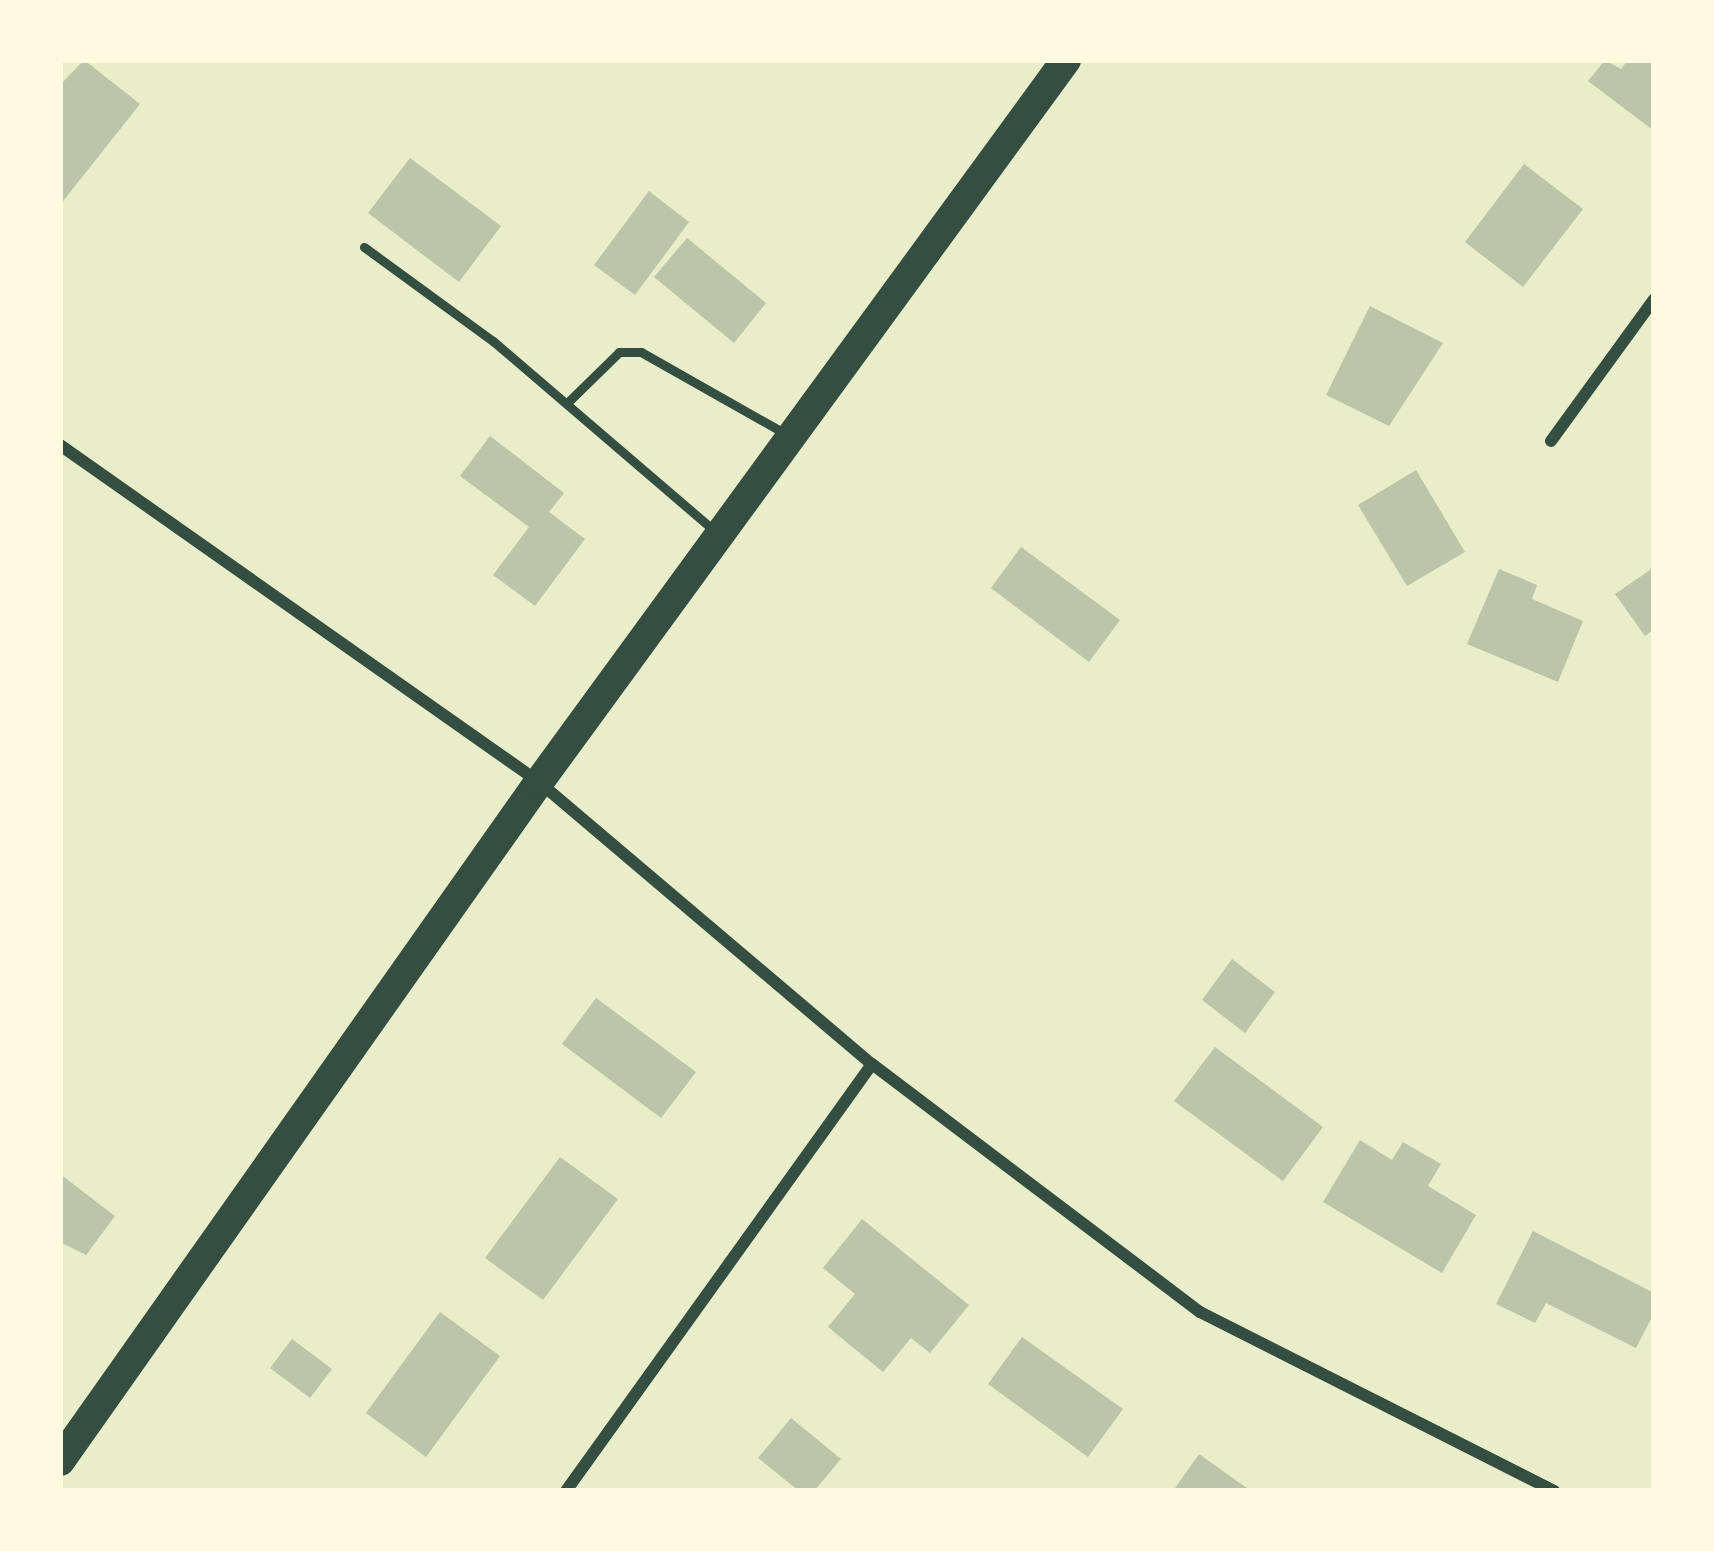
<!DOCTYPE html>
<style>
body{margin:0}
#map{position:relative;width:1714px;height:1551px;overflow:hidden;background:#e9edc9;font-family:"Work Sans",sans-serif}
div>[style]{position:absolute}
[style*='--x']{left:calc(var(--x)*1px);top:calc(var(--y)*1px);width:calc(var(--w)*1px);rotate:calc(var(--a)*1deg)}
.building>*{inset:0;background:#bcc5a7}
.service>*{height:9px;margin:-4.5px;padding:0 4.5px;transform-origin:4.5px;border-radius:4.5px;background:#344e41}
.minor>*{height:12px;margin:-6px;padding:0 6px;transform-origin:6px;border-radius:6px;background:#344e41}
.primary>*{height:30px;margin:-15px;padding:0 15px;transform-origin:15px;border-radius:15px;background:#344e41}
span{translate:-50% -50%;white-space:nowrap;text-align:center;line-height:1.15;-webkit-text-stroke:12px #fefae0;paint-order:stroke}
.frame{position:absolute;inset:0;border:63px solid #fefae0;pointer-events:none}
</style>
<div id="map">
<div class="building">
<i style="clip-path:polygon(84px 60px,140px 104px,60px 205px,60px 85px)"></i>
<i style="clip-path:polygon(1605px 60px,1621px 69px,1628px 60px,1654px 60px,1654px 131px,1588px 81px)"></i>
<i style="clip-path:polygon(410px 158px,501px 226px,459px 282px,368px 213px)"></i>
<i style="clip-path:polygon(1524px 164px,1583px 209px,1523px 287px,1465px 242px)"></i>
<i style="clip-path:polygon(649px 191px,689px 222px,635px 295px,594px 265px)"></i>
<i style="clip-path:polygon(687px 238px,766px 303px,734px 343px,654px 277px)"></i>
<i style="clip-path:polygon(1370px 306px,1443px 343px,1389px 426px,1326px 395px)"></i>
<i style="clip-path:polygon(490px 436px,564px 493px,549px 512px,585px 539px,535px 606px,493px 575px,529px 527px,460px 476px)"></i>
<i style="clip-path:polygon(1416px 470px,1465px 552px,1407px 586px,1358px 505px)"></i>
<i style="clip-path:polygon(1021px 547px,1120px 620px,1089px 662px,991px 588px)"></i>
<i style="clip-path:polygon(1654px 558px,1654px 629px,1645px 636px,1615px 594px,1650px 570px)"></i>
<i style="clip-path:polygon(1499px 569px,1537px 585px,1532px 599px,1583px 621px,1558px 682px,1467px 644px)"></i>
<i style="clip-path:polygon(1232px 959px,1275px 992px,1245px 1033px,1202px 1000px)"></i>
<i style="clip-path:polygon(596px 998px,696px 1072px,661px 1118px,562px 1044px)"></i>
<i style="clip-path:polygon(1215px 1047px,1323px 1127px,1283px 1181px,1174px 1101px)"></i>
<i style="clip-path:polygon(1360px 1140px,1392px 1160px,1403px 1142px,1441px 1164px,1428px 1186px,1476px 1215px,1442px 1273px,1323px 1202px)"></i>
<i style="clip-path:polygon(560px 1157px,618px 1199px,543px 1300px,485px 1258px)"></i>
<i style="clip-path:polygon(60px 1174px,115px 1216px,86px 1255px,60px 1242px)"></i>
<i style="clip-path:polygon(862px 1219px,969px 1305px,930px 1353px,911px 1338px,883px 1372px,828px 1327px,855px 1294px,823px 1268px)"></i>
<i style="clip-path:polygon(1533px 1231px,1654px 1293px,1654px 1313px,1636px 1348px,1546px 1303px,1535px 1323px,1496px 1304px)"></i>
<i style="clip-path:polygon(440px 1312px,500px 1356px,426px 1457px,366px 1413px)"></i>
<i style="clip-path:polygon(1022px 1337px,1123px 1409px,1088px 1457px,988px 1384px)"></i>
<i style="clip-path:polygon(292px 1339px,332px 1369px,310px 1398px,270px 1368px)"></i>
<i style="clip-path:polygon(791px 1418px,841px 1459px,814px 1491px,799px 1491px,758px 1458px)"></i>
<i style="clip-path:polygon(1199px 1454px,1251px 1491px,1173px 1491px)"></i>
</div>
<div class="service">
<i style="--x:364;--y:247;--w:160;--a:36.1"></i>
<i style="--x:493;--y:341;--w:294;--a:40.6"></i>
<i style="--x:567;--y:403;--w:73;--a:-44.4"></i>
<i style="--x:619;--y:352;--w:22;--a:0"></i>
<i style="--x:641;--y:352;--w:169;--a:29.5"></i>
</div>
<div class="minor">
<i style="--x:1551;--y:441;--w:175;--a:-54"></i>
<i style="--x:60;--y:445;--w:586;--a:35.13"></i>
<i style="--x:539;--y:782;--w:436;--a:40.3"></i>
<i style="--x:872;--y:1064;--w:411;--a:37.1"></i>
<i style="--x:1200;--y:1312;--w:397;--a:26.8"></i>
<i style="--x:566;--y:1491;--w:525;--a:-54.37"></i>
</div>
<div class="primary">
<i style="--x:60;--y:1461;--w:831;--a:-54.8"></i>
<i style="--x:539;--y:782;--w:894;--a:-53.87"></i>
</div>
<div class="frame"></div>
</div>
